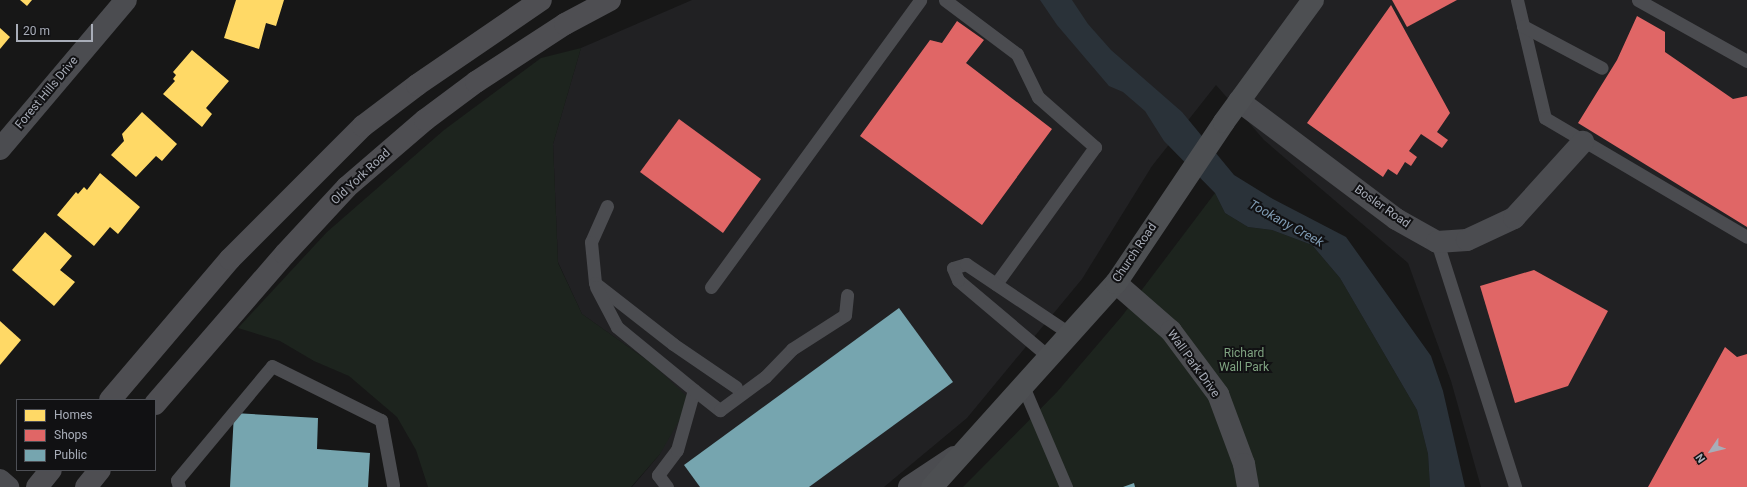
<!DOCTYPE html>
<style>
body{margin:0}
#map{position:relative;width:1747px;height:487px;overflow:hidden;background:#171717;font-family:Roboto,sans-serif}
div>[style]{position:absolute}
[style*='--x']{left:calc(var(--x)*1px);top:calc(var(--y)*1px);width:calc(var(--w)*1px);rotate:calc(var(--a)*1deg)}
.built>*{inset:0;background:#212123}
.green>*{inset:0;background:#1d241e}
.water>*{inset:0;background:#2a3239}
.homes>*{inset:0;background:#ffd966}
.shops>*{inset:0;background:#e06666}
.public>*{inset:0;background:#76a5af}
.service>*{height:13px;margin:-6.5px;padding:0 6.5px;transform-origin:6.5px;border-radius:6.5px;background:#4b4c50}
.minor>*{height:22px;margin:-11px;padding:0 11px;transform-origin:11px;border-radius:11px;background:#4b4c50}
.primary>*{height:22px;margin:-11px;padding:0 11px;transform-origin:11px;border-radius:11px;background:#4d4f52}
.trunk>*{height:22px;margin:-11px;padding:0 11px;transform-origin:11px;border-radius:11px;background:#4e4e52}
span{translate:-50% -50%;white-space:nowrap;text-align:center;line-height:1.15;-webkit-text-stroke:4px #111113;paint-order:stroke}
.street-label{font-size:12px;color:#a8adb8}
.park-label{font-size:12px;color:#7fa381}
.water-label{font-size:13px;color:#7f9bb3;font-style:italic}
.legend{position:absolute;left:16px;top:399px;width:140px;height:72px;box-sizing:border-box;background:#111113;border:1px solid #4d4f55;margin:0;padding:5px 7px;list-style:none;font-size:12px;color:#a8adb8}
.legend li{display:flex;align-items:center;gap:8px;height:20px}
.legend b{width:20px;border:1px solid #4d4f55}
.north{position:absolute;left:1691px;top:431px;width:40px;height:40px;-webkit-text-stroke:3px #111113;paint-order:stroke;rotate:235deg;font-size:11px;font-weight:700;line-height:16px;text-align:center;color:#a8adb8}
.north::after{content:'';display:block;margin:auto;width:14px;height:18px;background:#a8adb8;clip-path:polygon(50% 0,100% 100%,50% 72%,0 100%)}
.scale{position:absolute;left:16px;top:24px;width:77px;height:18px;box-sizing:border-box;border:2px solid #a8adb8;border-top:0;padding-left:5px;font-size:12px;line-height:14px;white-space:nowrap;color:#a8adb8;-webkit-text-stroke:3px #111113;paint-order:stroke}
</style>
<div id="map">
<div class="built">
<i style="clip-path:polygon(692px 0,1747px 0,1747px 487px,1481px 487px,1451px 381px,1408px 263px,1264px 140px,1216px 85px,1152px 166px,1082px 279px,967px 418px,884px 487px,632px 487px,660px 454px,651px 363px,582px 314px,558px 262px,553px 144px,581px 48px)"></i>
</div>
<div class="green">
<i style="clip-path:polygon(581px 48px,553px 144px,558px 263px,582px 314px,651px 363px,691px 400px,660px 454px,631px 487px,428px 487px,416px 450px,397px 417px,349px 376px,314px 361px,280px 341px,238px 328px,327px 232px,444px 130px,541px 58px)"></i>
<i style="clip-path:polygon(1215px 193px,1225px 213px,1248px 227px,1272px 230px,1312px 245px,1340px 278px,1417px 410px,1428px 454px,1430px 487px,963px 487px,1057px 392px,1122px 316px)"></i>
</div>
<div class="water">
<i style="clip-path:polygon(1040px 0,1072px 0,1088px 24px,1111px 50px,1182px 112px,1234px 175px,1273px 199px,1346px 237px,1431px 356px,1443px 391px,1465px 487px,1430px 487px,1428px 454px,1417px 410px,1340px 278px,1312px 245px,1272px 230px,1248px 227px,1225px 213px,1215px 193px,1164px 141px,1145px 111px,1123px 92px,1109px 86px,1057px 25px)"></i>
</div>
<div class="homes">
<i style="clip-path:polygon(20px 0,32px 0,27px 6px)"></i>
<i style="clip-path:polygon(236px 0,284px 0,276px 26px,266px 23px,259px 49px,224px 38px)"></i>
<i style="clip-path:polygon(0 28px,10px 37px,0 49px)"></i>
<i style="clip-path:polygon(192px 50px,229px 81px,206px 108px,212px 114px,202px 127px,163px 94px,175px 81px,173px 79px,176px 75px,173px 72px)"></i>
<i style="clip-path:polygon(142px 112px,177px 144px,162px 161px,156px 156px,136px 177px,111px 155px,124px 141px,122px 134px)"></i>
<i style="clip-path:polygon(100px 173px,140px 207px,118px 234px,110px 227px,94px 246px,57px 215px,76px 192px,78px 194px,84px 187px,87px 190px)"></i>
<i style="clip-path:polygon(45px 232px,72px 256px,60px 270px,75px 282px,54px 306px,12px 270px)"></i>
<i style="clip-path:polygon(0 321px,21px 340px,0 365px)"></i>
</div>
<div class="shops">
<i style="clip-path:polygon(1392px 0,1457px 0,1407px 27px)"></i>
<i style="clip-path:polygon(1391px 5px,1450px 113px,1437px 132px,1448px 140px,1442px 148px,1421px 134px,1409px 151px,1417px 157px,1411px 166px,1405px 162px,1397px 175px,1388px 169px,1383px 177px,1307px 123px)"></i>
<i style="clip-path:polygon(1637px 16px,1665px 32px,1665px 52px,1733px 99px,1747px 96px,1747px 227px,1578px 123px,1617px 60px)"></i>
<i style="clip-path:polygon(957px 21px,984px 40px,966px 63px,1052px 129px,982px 225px,860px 136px,930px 40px,942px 43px)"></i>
<i style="clip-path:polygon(679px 119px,761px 179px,723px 233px,640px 172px)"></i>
<i style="clip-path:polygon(1534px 270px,1608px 311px,1568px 386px,1515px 403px,1480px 286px)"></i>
<i style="clip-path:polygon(1725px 347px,1737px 357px,1747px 354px,1747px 487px,1648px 487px)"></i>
</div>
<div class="public">
<i style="clip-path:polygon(899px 308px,953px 382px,809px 487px,700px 487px,684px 465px)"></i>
<i style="clip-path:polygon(234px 413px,318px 418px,317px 449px,370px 453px,368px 487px,230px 487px)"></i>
<i style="clip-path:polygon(1134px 483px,1135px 487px,1123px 487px)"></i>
</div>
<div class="service">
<i style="--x:945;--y:0;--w:90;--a:36.9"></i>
<i style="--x:1017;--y:54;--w:48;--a:64"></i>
<i style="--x:1038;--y:97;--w:76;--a:41.3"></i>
<i style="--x:1095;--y:147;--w:169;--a:125.9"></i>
<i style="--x:1517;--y:0;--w:121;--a:76.7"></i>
<i style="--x:1545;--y:118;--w:234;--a:30.5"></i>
<i style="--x:1638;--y:0;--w:125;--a:29.2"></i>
<i style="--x:1523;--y:26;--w:89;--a:28"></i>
<i style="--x:607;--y:206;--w:39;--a:114"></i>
<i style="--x:591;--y:242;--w:41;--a:84.4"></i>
<i style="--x:595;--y:283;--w:99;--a:38"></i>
<i style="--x:673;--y:344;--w:76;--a:34.3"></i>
<i style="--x:1437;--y:242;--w:257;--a:72.3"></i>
<i style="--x:596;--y:287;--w:45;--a:62.3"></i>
<i style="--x:617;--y:327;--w:99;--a:39.3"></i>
<i style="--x:711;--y:287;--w:355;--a:-53.9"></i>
<i style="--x:1049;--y:357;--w:119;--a:-139.8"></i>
<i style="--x:958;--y:280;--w:13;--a:-113"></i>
<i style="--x:953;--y:268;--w:14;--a:-17"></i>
<i style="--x:966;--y:264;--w:125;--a:33.9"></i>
<i style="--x:1023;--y:386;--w:110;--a:66.9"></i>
<i style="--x:179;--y:487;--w:7;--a:-106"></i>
<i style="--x:177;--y:480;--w:148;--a:-50.2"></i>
<i style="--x:272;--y:366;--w:122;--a:26.4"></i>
<i style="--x:381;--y:420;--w:66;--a:79.5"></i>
<i style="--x:667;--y:487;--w:15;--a:-127"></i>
<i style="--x:658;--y:475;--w:31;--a:-53"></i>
<i style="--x:677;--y:450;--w:62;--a:-74.2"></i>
<i style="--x:694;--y:390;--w:33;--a:38"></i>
<i style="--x:720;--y:410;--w:56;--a:-36.3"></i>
<i style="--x:765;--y:377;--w:39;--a:-46"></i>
<i style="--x:792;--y:349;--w:63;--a:-32.7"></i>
<i style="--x:845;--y:315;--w:20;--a:-84"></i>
</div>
<div class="minor">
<i style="--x:1239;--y:101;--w:196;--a:36.9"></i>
<i style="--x:1396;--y:219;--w:47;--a:29.3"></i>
<i style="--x:1437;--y:242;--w:30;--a:-4"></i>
<i style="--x:1467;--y:240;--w:52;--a:-25.1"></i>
<i style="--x:1514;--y:218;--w:103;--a:-47.8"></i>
<i style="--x:0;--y:149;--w:195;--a:-49.8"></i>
<i style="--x:1116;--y:283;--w:73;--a:41.1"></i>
<i style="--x:1171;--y:331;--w:79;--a:53.3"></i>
<i style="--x:1218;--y:394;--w:75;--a:69.6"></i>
<i style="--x:1244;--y:464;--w:23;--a:80"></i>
<i style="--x:0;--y:480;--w:11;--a:41"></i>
<i style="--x:909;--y:487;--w:54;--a:-33.7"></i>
</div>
<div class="primary">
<i style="--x:932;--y:487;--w:275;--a:-48"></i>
<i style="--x:1116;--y:283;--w:194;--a:-56.1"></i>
<i style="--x:1224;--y:122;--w:151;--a:-53.9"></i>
</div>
<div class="trunk">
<i style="--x:110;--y:400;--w:185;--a:-49.6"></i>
<i style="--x:230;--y:259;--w:188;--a:-45"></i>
<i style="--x:363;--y:126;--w:68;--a:-37.2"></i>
<i style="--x:417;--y:85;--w:150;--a:-34.4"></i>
<i style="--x:155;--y:404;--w:198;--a:-49.1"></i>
<i style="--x:285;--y:254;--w:91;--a:-47.2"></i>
<i style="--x:347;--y:187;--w:103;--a:-40.7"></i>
<i style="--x:425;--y:120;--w:64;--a:-36.7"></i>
<i style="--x:476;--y:82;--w:106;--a:-33.1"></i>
<i style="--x:565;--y:24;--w:51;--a:-28.1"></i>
<i style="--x:37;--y:487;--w:22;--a:-51"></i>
<i style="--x:86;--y:487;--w:22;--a:-51"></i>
</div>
<div class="street-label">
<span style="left:47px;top:93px;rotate:-50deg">Forest Hills Drive</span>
<span style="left:361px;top:177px;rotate:-43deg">Old York Road</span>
<span style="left:1382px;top:207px;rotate:35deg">Bosler Road</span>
<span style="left:1135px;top:253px;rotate:-56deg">Church Road</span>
<span style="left:1193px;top:364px;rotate:54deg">Wall Park Drive</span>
</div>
<div class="park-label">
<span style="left:1244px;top:361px">Richard<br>Wall Park</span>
</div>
<div class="water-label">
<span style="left:1286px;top:224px;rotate:29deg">Tookany Creek</span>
</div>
<ul class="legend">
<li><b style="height:11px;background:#ffd966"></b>Homes</li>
<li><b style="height:11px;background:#e06666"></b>Shops</li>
<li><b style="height:11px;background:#76a5af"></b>Public</li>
</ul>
<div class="north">N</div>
<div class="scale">20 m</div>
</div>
